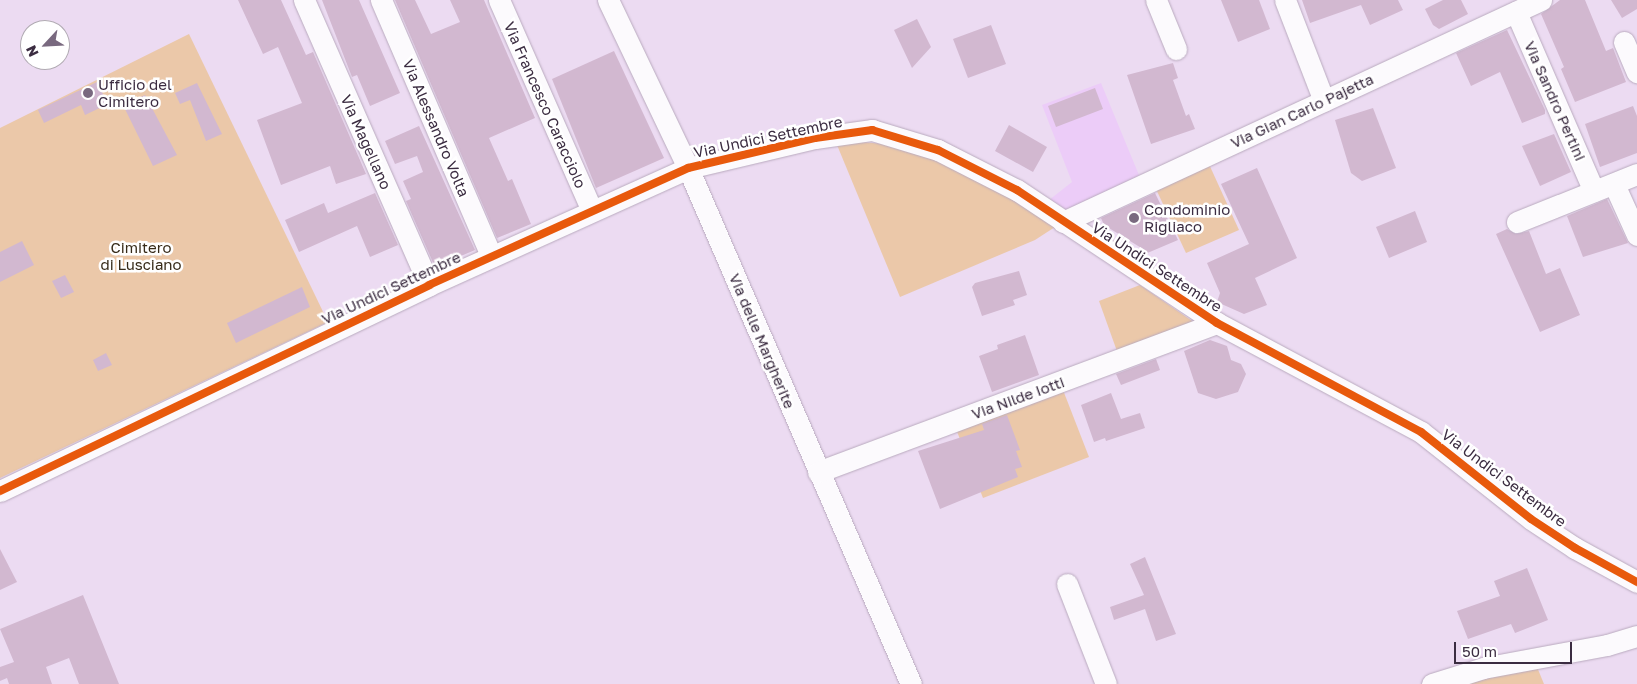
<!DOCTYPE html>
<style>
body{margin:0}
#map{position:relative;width:1637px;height:684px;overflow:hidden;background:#ecdbf2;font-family:"Golos Text",sans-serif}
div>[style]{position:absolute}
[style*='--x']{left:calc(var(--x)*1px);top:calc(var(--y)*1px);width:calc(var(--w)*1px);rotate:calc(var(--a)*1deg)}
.built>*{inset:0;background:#ecccf8}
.green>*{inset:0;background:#ebc8a9}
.building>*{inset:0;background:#d2b8d0}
.roads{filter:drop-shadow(0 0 1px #b9aabe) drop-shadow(0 0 1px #b9aabe)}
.minor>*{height:21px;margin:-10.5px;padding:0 10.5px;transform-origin:10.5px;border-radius:10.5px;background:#fcfafd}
.cycleway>*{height:8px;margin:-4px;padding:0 4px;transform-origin:4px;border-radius:4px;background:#e8590c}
.dots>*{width:14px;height:14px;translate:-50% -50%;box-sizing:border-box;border:2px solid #fff;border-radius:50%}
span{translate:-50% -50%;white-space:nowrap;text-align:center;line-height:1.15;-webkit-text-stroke:5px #fff;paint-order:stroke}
.poi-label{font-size:15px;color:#3b2c41}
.left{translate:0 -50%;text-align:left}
.street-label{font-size:15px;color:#3b2c41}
.park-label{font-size:15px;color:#372b19}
.north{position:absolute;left:20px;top:20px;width:50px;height:50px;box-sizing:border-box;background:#fff;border:1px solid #b1abb3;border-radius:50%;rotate:245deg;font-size:14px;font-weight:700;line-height:20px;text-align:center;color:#3b2c41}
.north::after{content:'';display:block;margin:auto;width:18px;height:22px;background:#79697f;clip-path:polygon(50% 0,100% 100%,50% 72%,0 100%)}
.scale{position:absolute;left:1454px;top:642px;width:118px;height:22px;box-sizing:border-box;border:2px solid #3b2c41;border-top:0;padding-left:6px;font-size:15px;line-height:18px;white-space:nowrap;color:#3b2c41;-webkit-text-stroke:4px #fff;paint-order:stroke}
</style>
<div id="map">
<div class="built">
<i style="clip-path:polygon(1101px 83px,1141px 180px,1055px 227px,1035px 211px,1072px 182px,1042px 105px)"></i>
</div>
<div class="green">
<i style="clip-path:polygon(189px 34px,328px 322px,0 478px,0 128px)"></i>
<i style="clip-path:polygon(862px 142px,884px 144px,939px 160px,1008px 195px,1055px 227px,1035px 240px,900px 297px,837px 145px)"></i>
<i style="clip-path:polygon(1208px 162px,1239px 230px,1186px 253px,1155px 187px)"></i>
<i style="clip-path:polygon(1140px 285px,1198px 325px,1118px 354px,1099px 301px)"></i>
<i style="clip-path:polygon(1063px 390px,1089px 457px,983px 498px,956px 429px)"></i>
<i style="clip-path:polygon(1537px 667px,1544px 684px,1464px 684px)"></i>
</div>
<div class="building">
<i style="clip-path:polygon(238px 0,281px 0,306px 55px,313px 52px,366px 174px,336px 184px,330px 166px,281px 185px,257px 120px,302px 103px,278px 47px,263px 54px)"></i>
<i style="clip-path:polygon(322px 0,359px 0,400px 93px,370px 106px,357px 75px,352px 77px)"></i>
<i style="clip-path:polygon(395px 0,415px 0,431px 34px,460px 22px,450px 0,484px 0,535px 118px,489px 138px,508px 181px,512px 179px,531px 224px,497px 238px)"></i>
<i style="clip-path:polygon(1221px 0,1259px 0,1270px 29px,1238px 42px)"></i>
<i style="clip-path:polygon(1302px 0,1398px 0,1403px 10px,1370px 25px,1361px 5px,1310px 23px)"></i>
<i style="clip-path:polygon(1443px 0,1461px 0,1468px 14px,1439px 29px,1433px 25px,1425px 9px)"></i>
<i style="clip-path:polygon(1560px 0,1585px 0,1606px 51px,1613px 48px,1626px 82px,1575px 102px,1561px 69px,1564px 67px,1541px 14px)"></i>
<i style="clip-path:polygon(1611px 0,1637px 0,1637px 9px,1622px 18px)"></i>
<i style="clip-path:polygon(917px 19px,931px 47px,912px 68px,894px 30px)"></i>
<i style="clip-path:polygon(991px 25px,1006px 64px,968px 78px,953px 39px)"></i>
<i style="clip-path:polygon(1507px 30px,1545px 110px,1545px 114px,1522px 123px,1500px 72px,1471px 86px,1456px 53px)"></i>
<i style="clip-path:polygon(614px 51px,664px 158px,596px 188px,552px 79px)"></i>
<i style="clip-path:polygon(1173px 63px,1178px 78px,1173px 80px,1186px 116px,1189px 114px,1195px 129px,1151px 144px,1127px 75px)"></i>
<i style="clip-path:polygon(97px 82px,108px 104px,85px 115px,81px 105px,44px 123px,38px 110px)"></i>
<i style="clip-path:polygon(197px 83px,222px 134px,206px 141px,190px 100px,180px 104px,175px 93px)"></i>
<i style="clip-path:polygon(1095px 88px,1103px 109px,1056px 127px,1048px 106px)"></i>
<i style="clip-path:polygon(145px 95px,177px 155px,153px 166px,123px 105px)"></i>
<i style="clip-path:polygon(1633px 106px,1637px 116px,1637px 153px,1600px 167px,1585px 124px)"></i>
<i style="clip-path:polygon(1373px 108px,1396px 168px,1362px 181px,1351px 173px,1335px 120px)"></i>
<i style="clip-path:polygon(1009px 125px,1047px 147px,1033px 172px,995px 151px)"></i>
<i style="clip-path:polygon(419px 126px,475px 250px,435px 267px,406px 201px,411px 199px,403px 181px,423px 172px,417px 156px,395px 164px,385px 141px)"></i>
<i style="clip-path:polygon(1554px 134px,1571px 172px,1540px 186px,1522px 146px)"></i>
<i style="clip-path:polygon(1257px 168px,1297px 258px,1255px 278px,1267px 305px,1244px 314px,1217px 302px,1220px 293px,1207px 263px,1249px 244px,1221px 184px)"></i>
<i style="clip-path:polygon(375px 193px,398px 245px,370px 257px,357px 226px,299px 252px,285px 220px,324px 203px,328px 213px)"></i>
<i style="clip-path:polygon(1155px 193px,1178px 240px,1145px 254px,1143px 249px,1104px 225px,1101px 218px)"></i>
<i style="clip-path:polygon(1607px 199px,1628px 243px,1583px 257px,1567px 216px)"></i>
<i style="clip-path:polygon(1415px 211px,1427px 242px,1389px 258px,1376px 227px)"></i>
<i style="clip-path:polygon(1507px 229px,1516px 234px,1529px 231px,1546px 274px,1560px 268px,1580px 315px,1540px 332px,1496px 234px)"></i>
<i style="clip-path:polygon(22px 241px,34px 265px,0 282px,0 252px)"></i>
<i style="clip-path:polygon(1019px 271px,1027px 295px,1013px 300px,1015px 305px,982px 316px,972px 287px,975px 283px)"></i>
<i style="clip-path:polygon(65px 275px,74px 292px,61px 298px,52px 281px)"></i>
<i style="clip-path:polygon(302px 287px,310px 307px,236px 343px,227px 323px)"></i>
<i style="clip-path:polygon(1025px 335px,1039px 375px,992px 392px,979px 356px,998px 349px,997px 345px)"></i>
<i style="clip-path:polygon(1210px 340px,1227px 346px,1231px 360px,1241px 364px,1246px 374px,1238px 392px,1216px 399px,1198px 393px,1184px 351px)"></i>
<i style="clip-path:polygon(106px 353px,112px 365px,98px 371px,93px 360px)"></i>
<i style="clip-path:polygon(1156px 359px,1160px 370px,1121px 385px,1116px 374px)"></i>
<i style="clip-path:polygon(1111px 393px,1121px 419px,1140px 413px,1145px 428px,1106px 441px,1105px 438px,1094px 442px,1081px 405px)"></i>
<i style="clip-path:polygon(1007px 415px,1020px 450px,1016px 451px,1022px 467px,1015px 469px,1018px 477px,940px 509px,918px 451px,984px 430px,982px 424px)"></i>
<i style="clip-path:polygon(0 549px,17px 582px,0 590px)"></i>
<i style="clip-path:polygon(1145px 557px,1176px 634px,1156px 641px,1145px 609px,1114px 620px,1110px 607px,1144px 595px,1130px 564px)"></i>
<i style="clip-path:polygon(1527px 568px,1548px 620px,1515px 633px,1511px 624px,1468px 639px,1457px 611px,1500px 596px,1494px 581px)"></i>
<i style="clip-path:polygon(83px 595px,119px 684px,79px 684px,69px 658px,46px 667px,52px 684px,9px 684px,7px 678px,0 681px,0 667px,14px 662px,0 629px)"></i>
</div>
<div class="roads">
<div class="minor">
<i style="--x:304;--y:0;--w:311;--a:66.3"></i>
<i style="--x:381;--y:0;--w:279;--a:66.7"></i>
<i style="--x:499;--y:0;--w:228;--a:66.2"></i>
<i style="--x:608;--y:0;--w:186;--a:64.5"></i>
<i style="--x:688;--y:168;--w:562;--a:66.63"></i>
<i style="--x:1156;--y:0;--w:53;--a:67.8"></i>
<i style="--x:1285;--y:0;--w:108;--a:68.9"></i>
<i style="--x:1516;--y:12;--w:195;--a:66.5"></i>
<i style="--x:1624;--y:42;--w:33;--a:67"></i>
<i style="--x:1618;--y:193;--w:46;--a:65.7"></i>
<i style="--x:1063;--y:222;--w:527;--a:-24.91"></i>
<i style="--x:1517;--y:222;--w:129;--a:-21.8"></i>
<i style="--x:818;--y:472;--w:426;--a:-20.5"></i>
<i style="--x:0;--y:491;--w:476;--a:-25.6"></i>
<i style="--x:429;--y:285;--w:284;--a:-24.3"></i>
<i style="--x:688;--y:168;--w:130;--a:-13.3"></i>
<i style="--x:815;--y:138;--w:58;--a:-8"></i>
<i style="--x:872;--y:130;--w:69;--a:16.9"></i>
<i style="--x:938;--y:150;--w:89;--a:26.9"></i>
<i style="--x:1017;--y:190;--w:240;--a:33.6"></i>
<i style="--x:1217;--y:323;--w:231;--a:28.1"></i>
<i style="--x:1421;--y:432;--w:140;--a:38.3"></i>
<i style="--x:1531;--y:519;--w:53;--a:33.4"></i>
<i style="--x:1575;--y:548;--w:71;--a:28.7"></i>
<i style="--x:1067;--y:584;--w:107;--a:68.7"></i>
<i style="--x:1432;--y:684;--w:53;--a:-17.4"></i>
<i style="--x:1483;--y:668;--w:126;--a:-10.5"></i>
<i style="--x:1607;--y:645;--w:31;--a:-17"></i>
</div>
</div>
<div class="cycleway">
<i style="--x:0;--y:491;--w:476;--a:-25.6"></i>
<i style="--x:429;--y:285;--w:284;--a:-24.3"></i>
<i style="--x:688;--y:168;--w:130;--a:-13.3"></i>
<i style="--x:815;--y:138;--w:58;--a:-8"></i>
<i style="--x:872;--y:130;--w:69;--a:16.9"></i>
<i style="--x:938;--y:150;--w:89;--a:26.9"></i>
<i style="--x:1017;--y:190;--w:240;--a:33.6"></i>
<i style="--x:1217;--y:323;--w:231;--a:28.1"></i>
<i style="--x:1421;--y:432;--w:140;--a:38.3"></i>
<i style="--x:1531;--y:519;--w:53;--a:33.4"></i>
<i style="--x:1575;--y:548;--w:71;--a:28.7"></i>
</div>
<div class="dots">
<i style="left:88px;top:93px;background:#79697f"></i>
<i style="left:1134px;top:218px;background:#79697f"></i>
</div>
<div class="poi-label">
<span class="left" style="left:98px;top:93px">Ufficio del<br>Cimitero</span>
<span class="left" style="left:1144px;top:218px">Condominio<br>Rigliaco</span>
</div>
<div class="street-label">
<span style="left:1555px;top:101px;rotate:66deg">Via Sandro Pertini</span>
<span style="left:545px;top:105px;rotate:66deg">Via Francesco Caracciolo</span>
<span style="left:1302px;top:111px;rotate:-25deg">Via Gian Carlo Pajetta</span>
<span style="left:436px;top:128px;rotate:67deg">Via Alessandro Volta</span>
<span style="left:768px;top:137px;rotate:-12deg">Via Undici Settembre</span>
<span style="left:366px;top:142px;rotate:66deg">Via Magellano</span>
<span style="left:1157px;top:267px;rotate:33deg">Via Undici Settembre</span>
<span style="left:391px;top:288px;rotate:-25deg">Via Undici Settembre</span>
<span style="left:762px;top:341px;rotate:67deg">Via delle Margherite</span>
<span style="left:1018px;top:398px;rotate:-20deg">Via Nilde Iotti</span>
<span style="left:1504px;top:478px;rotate:37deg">Via Undici Settembre</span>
</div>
<div class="park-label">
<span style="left:141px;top:256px">Cimitero<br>di Lusciano</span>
</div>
<div class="north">N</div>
<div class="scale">50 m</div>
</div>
